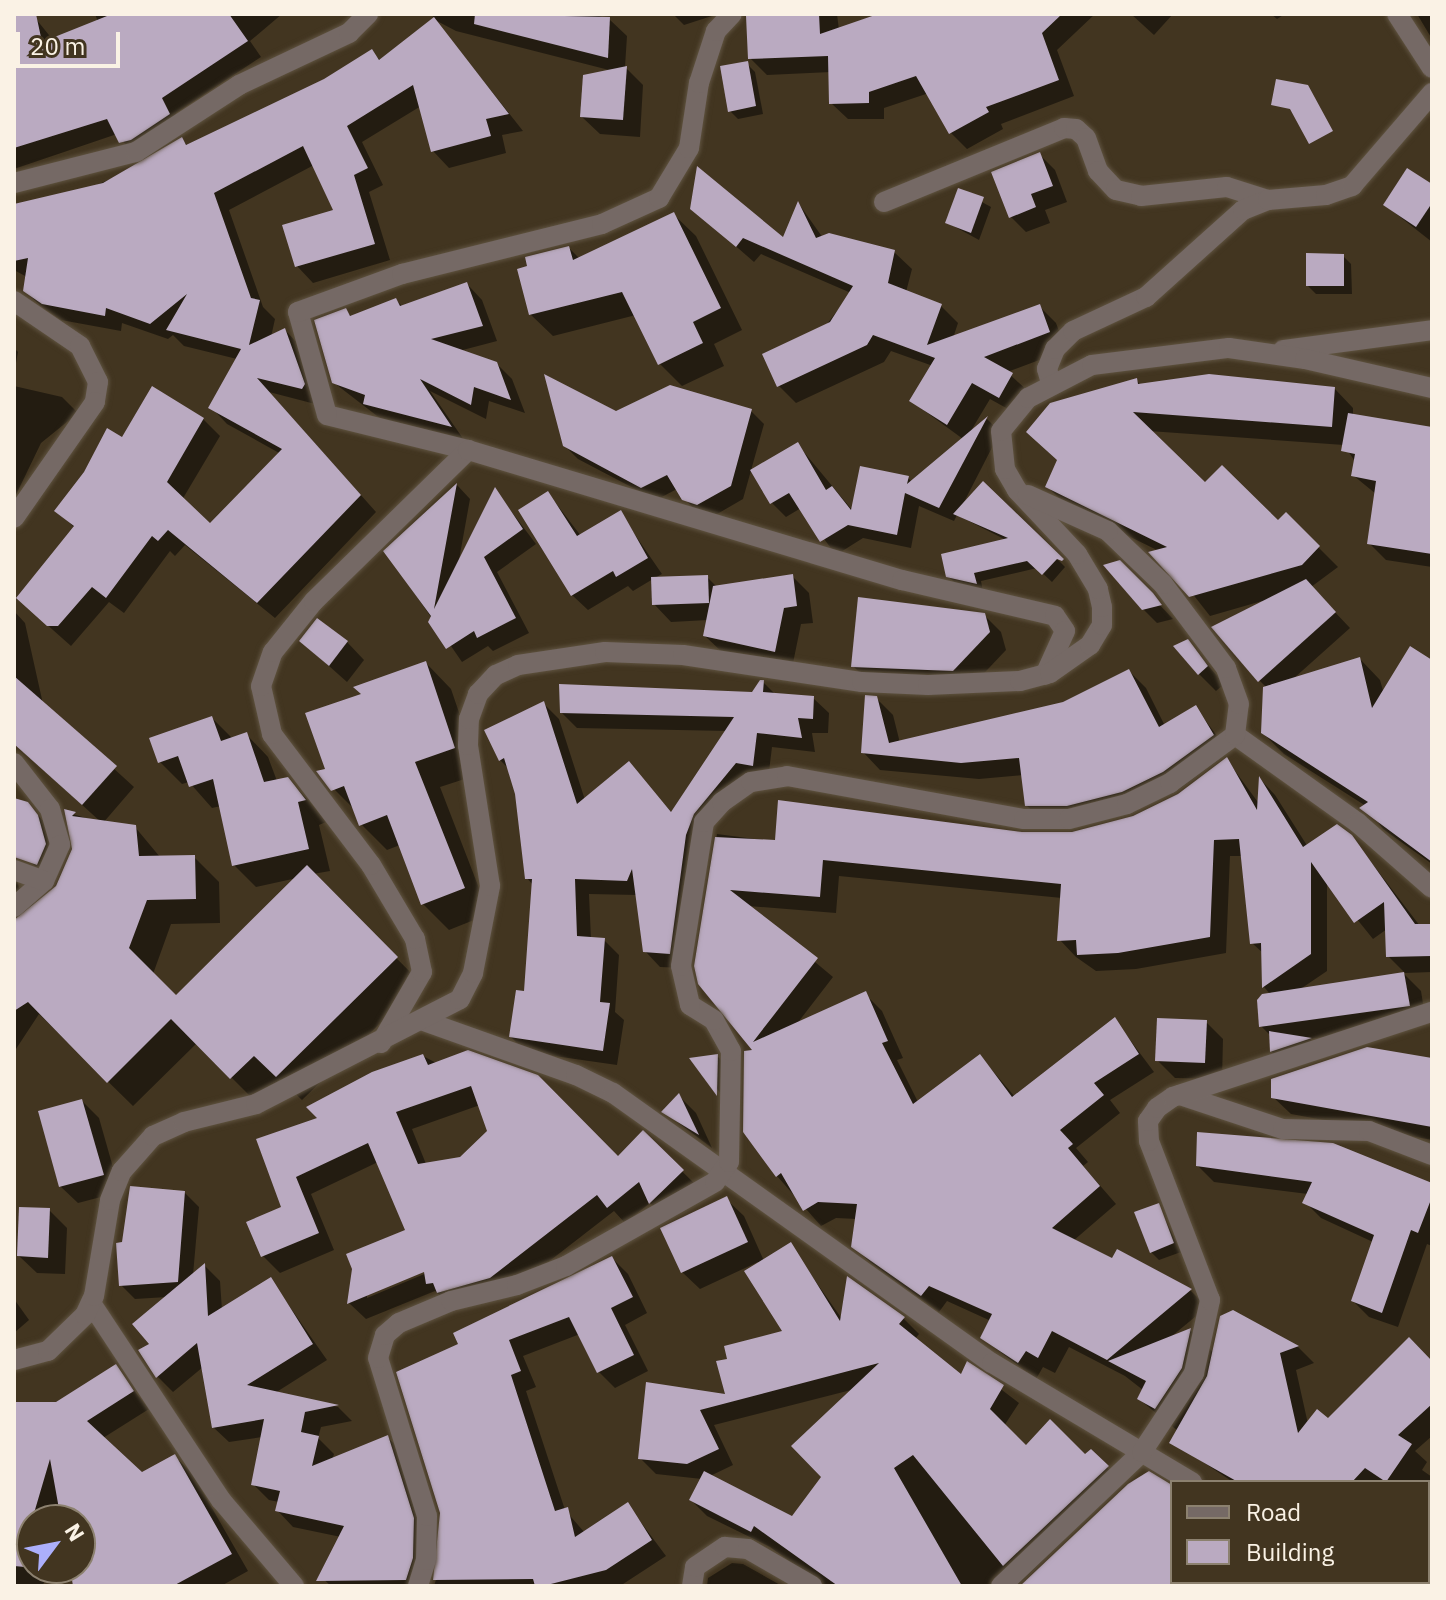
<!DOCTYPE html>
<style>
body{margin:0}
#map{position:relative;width:1446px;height:1600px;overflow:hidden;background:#423520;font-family:"IBM Plex Sans",sans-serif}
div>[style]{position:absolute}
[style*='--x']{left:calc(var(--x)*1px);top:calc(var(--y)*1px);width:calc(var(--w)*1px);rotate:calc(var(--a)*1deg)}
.shadow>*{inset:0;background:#0007}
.building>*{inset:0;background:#baaac1}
.roads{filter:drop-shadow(0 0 2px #5f5340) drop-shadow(0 0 2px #5f5340)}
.minor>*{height:20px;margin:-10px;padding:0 10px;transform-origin:10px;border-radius:10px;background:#756965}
span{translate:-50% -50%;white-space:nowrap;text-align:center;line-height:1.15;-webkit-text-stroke:8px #423520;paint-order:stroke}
.frame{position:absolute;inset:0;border:16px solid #faf2e5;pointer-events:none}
.legend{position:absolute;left:1170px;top:1480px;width:260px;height:104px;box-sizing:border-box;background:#423520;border:2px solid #8c816f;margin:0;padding:10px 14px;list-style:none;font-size:24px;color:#faf2e5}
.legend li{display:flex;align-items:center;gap:16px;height:40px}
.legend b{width:40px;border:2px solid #8c816f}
.north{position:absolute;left:16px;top:1504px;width:80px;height:80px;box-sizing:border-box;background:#423520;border:2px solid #8c816f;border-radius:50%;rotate:58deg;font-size:22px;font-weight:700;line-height:32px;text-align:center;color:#faf2e5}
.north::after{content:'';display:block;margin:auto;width:28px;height:36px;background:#acaffb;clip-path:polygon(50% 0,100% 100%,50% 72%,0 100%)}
.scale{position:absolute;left:16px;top:32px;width:104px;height:36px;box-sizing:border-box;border:4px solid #faf2e5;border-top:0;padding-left:10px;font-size:24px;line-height:28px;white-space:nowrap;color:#faf2e5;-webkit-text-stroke:6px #423520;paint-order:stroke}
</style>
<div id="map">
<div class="shadow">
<i style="clip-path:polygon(95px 14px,282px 14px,250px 41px,261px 57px,176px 113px,184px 130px,136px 157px,117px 134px,14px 169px,14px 23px,36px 19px,53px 40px,98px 22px)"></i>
<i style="clip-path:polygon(431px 14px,592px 14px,609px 19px,627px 36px,625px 67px,643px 85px,640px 137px,600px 134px,582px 117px,613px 71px,456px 31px,435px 20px,523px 131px,502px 135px,506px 153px,449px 168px,433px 151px,421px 106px,362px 142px,383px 185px,369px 192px,390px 260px,313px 283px,297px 266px,336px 211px,314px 165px,229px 210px,263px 307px,275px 319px,271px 337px,285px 330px,301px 347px,319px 405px,269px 392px,376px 512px,275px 618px,185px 545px,175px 556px,170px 551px,124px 613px,109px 602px,71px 646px,35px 614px,75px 528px,57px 511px,122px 440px,203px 419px,220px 436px,182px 500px,210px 526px,281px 454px,227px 424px,211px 407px,237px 359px,184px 346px,173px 335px,168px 339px,122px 323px,121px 331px,61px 320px,42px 307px,25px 291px,27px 277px,14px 270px,14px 206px,73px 195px,132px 170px,182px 140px,188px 146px,325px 81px,372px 52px,381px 61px,435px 19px)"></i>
<i style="clip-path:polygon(673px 14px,718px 14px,684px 25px)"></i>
<i style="clip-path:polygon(748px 14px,837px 14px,839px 30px,884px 14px,1095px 14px,1057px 50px,1074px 96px,1001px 124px,1003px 129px,967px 149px,951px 133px,929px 93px,884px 108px,884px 119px,848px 119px,831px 103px,831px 72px,767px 75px,750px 58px)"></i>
<i style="clip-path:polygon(1131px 14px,1173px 14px,1154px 35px)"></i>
<i style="clip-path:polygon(1271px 14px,1285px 14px,1277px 19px)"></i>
<i style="clip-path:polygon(1417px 14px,1432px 14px,1432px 39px)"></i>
<i style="clip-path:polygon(747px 64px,755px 72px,763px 114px,738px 119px,730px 111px)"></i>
<i style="clip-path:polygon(1039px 154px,1055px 170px,1067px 202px,1045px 210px,1050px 223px,1026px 232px,1010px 216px)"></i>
<i style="clip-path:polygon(1432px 186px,1432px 242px,1385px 205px)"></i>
<i style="clip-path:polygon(960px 190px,991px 207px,979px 240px,948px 223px)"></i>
<i style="clip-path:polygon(799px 204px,823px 238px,894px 252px,912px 269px,906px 292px,941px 306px,958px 323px,953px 338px,1039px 306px,1056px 323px,1066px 350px,1007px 372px,1029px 392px,1017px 414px,990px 399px,969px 434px,987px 419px,1000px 432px,963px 504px,983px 484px,1065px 567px,1052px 582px,1037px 568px,981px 581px,983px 591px,956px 584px,948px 576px,1006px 540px,957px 515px,954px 521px,919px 506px,911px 548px,863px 538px,836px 555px,801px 508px,786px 517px,772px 503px,798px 445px,853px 511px,908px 478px,912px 482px,963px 439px,911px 401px,933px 366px,891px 351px,884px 362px,796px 403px,779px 386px,851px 293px,761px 254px,754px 262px,692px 208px,783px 240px)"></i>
<i style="clip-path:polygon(673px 214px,696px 236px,742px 330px,714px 344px,724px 366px,682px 386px,659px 363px,636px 315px,553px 336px,530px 314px,569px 248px,580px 259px)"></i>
<i style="clip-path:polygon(1343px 256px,1351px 264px,1352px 294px,1316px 294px,1308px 286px)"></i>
<i style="clip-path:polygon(467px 284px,482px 300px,497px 341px,459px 351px,496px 363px,512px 379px,525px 413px,489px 401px,486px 419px,430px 391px,464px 440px,381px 419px,333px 382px,345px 311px,352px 317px,396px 300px,403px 307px)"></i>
<i style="clip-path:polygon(14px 348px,18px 352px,14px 374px)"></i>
<i style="clip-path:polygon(1136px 380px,1142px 386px,1334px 388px,1353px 408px,1353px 416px,1432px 428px,1432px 567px,1386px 560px,1369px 543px,1376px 494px,1354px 476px,1356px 463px,1344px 445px,1149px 431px,1205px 485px,1278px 523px,1286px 515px,1338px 567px,1311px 587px,1350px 628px,1293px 679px,1360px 659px,1380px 680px,1384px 694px,1432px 662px,1432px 864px,1383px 829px,1366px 806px,1284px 754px,1263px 733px,1267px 688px,1259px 680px,1262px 601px,1210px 616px,1159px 551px,1067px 506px,1047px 486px)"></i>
<i style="clip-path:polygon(14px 386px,62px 397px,78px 413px,41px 443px,14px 499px)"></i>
<i style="clip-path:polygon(751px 411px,764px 424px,743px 499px,712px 517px,697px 513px,677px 489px,656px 500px,578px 459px,564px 445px,616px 413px)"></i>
<i style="clip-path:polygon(457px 485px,470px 499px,459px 560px,495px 490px,536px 544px,497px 572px,529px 633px,493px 651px,488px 646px,462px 662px,386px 552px)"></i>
<i style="clip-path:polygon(548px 493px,581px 536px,620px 513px,662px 574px,653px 579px,707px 577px,717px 587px,792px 576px,809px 593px,813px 623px,801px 624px,792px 668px,723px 653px,705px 636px,708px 620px,671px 622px,654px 604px,653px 579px,633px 591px,628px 586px,588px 610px,572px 595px)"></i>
<i style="clip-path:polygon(1119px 562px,1173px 619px,1157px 623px,1143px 609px)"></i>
<i style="clip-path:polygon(14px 611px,25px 623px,43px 704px,134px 787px,103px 823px,135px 827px,160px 857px,194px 857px,219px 882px,220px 923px,171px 924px,153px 974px,176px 998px,297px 878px,256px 887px,234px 865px,221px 806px,212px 808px,189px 782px,182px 784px,160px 762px,212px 718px,233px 739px,246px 734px,268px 757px,277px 781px,287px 779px,310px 802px,326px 822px,319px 825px,330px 871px,313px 874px,421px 983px,302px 1100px,280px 1079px,256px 1102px,197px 1043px,133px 1106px,39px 1014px,14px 1052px,14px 918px,18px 922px,57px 888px,74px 850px,66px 812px,102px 823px,14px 743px)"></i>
<i style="clip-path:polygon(984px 615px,1001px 632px,1006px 650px,971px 687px,871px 684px,853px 666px)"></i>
<i style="clip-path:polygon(301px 641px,347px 642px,364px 660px,347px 682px)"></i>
<i style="clip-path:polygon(1187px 641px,1224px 684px,1216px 691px,1199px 674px)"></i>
<i style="clip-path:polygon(426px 663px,451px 689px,480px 774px,440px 787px,489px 914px,449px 930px,423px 904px,400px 845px,387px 850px,361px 824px,356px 811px,334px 789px,328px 770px,364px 695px)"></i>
<i style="clip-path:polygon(1129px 671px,1146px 688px,1165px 726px,1196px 708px,1229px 752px,1181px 788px,1140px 808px,1044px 822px,1026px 805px,1023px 775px,979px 779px,880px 770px,863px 752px,876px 698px,893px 715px,900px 743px,1064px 704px)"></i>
<i style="clip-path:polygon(763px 682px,777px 696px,813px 698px,829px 713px,828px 733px,812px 733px,815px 752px,772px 747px,768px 780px,751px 778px,706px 835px,684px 968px,660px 967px,645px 951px,637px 895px,589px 894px,591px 939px,604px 940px,619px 955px,615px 1012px,624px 1020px,617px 1065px,526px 1052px,511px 1037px,526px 993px,533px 885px,527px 878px,517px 794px,509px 769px,500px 760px,544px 704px,559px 719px,585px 800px,629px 764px,672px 813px,728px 731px,577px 728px,562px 713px,753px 694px)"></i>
<i style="clip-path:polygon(1227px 760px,1260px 805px,1261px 780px,1275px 795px,1308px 847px,1351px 836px,1420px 926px,1432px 925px,1432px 972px,1405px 973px,1388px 956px,1387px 929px,1373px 939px,1327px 882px,1327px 971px,1299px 990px,1404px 974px,1421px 991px,1426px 1022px,1310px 1039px,1326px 1055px,1288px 1068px,1271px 1051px,1271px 1036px,1261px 1026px,1271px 995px,1264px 987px,1264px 954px,1252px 943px,1243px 856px,1230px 856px,1226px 953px,1136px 969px,1096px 971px,1076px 957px,1060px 940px,1062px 898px,839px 876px,836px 913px,748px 906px,833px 977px,796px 1025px,865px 994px,882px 1011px,903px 1058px,897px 1060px,918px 1102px,980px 1056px,1015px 1097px,1115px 1020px,1154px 1072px,1110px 1100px,1120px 1113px,1076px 1148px,1088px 1162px,1083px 1166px,1116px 1204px,1073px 1241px,1113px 1261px,1117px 1252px,1191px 1291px,1207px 1307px,1172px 1336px,1190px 1330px,1214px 1353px,1233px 1313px,1298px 1347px,1314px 1363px,1296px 1370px,1308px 1424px,1329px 1420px,1432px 1363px,1432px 1436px,1415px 1451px,1427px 1462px,1422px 1470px,1432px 1477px,1432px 1586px,1417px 1586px,1428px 1582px,1428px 1482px,1233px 1482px,1191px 1454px,1178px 1431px,1139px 1399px,1143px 1390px,1125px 1376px,1069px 1347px,1055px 1373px,1043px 1367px,1036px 1379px,982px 1338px,991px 1321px,947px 1301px,939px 1312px,871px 1263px,853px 1246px,857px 1219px,836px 1218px,821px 1226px,777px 1176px,756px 1051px,696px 965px,717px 834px,776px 842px,1072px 834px,1133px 818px,1179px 795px)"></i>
<i style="clip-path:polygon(27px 803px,55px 834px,47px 878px,29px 860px)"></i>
<i style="clip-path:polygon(14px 864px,19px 888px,34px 904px,14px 917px)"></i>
<i style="clip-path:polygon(1206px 1022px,1223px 1039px,1222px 1079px,1175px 1078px,1157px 1060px)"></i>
<i style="clip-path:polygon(evenodd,423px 1056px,618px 1159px,643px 1133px,699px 1188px,667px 1219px,650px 1203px,625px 1223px,614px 1211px,507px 1294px,445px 1300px,435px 1291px,366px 1319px,349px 1303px,354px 1269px,407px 1231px,378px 1162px,311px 1194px,334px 1250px,280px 1273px,263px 1256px,283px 1208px,259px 1141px,320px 1119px,423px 1056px,480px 1105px,489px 1131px,461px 1159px,426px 1164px,412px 1129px,480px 1105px,423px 1056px,432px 1267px,434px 1270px,367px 1298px,367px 1293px,432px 1267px)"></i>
<i style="clip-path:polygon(717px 1056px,734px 1073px,734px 1110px,693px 1059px)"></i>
<i style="clip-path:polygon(1432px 1060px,1432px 1140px,1291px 1114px,1273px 1097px)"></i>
<i style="clip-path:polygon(679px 1096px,696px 1113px,712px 1148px,664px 1112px)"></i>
<i style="clip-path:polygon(82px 1101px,99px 1118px,120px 1192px,78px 1203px,60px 1186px)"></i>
<i style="clip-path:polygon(1198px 1166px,1432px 1185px,1432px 1246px,1427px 1244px,1398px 1327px,1369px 1317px,1353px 1301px,1373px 1242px,1321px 1218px,1305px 1202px,1308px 1194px,1214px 1182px)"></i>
<i style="clip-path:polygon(185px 1193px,199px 1207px,193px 1275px,204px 1265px,220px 1281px,222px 1310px,271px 1280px,327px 1360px,275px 1393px,338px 1407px,352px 1421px,321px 1427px,318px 1438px,334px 1454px,332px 1460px,388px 1438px,404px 1453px,429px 1535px,425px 1586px,331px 1586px,320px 1576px,341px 1537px,293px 1527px,278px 1511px,279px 1502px,269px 1500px,253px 1484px,262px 1437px,229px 1442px,213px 1427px,203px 1367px,173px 1392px,157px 1376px,152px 1344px,167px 1297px,135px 1299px,121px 1285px,124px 1244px)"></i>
<i style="clip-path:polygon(evenodd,726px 1199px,744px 1216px,764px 1261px,790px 1245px,842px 1319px,903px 1318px,919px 1334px,915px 1339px,961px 1377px,968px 1364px,1019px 1403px,1004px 1426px,1026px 1447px,1086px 1457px,1091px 1452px,1123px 1483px,1017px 1586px,824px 1586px,770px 1547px,707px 1516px,691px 1500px,702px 1479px,656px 1474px,640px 1458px,647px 1384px,728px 1396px,729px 1360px,785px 1332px,758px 1262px,700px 1289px,682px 1272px,726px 1199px,855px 1389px,823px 1477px,793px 1519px,710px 1476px,733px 1465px,714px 1425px,855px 1389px)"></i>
<i style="clip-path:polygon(1158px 1205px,1181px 1252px,1159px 1260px,1151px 1252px)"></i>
<i style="clip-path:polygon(49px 1210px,67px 1228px,65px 1274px,37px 1273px,19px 1256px)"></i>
<i style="clip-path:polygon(612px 1258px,628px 1274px,647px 1313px,625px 1325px,648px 1371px,615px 1388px,599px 1372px,580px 1334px,523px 1356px,536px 1387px,526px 1391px,565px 1510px,585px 1533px,628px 1505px,666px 1556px,620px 1586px,434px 1586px,441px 1564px,461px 1345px)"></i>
<i style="clip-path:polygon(14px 1299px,29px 1320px,14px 1333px)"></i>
<i style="clip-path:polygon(115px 1367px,149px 1409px,103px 1438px,142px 1474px,174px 1456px,192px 1473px,248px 1571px,221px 1586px,75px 1586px,72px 1568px,80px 1568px,80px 1520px,63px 1520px,61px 1506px,58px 1520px,32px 1520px,32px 1568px,47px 1568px,43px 1586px,14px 1586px,14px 1404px,56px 1404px)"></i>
<i style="clip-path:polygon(1172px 1495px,1172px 1582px,1284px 1586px,1023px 1586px)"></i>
<i style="clip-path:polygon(732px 1563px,743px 1564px,782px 1586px,707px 1586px,708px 1578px)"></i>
</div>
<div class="building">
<i style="clip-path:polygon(14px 14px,36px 14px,42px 42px,112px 14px,229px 14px,248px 41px,162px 98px,170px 114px,131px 140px,119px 143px,107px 119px,14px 148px)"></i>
<i style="clip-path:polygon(475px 14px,610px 17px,608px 58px,474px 24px)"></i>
<i style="clip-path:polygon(819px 14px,820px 34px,878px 14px,1062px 14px,1042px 33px,1059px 80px,986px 107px,989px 112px,949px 134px,916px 76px,869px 92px,869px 103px,829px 104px,828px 56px,748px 59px,746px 16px)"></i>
<i style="clip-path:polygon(434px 17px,509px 114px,486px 119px,491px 136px,431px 152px,413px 85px,347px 126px,368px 168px,354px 175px,375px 244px,295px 267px,282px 225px,333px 210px,303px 146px,214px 193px,251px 298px,260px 300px,249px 345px,285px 328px,305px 384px,302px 389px,257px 378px,361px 495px,257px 603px,168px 530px,158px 541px,152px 536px,106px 598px,92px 587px,58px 626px,47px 626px,16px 598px,74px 526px,54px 511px,84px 472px,107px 428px,122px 437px,152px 386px,204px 418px,167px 482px,210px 523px,282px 449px,208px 408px,241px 349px,166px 330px,187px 294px,150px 324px,106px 308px,105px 316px,42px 304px,23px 291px,28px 258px,14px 261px,14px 204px,103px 183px,182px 137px,186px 145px,324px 79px,372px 49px,379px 60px)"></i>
<i style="clip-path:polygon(748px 61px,756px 106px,728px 112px,720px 66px)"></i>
<i style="clip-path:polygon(627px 66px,623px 120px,580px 117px,583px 75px)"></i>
<i style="clip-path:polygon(1276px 79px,1308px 85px,1333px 131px,1309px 144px,1290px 109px,1271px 105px)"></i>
<i style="clip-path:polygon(1040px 152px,1053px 186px,1031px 194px,1036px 207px,1009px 218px,991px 172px)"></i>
<i style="clip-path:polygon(697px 166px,783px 237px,798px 201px,816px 238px,829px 233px,895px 250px,888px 283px,942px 304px,927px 345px,1040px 304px,1050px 332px,984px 357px,1013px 373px,999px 398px,972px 383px,947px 425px,909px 401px,935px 358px,873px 335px,867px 345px,777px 387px,762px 354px,830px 322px,853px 286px,743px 238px,736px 247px,690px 209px)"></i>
<i style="clip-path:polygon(1407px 168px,1432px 184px,1432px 203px,1416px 227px,1383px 205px)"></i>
<i style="clip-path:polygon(958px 188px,984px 197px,971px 233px,945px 223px)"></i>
<i style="clip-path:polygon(674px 212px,721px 308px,693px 322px,703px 343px,658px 365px,622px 292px,529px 315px,517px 269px,527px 266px,525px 257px,569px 246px,573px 260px)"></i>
<i style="clip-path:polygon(1306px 253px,1344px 254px,1344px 286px,1306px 286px)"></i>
<i style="clip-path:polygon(467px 282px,483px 326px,431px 339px,497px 362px,511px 400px,474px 387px,471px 405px,420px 379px,452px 427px,363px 404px,365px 395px,332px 383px,314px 320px,346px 308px,350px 316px,396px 298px,400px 306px)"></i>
<i style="clip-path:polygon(544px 374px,616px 411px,670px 385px,752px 409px,731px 486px,697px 505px,682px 500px,667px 475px,641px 488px,563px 446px)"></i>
<i style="clip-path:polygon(1209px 374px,1335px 387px,1332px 427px,1133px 412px,1205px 482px,1222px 465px,1278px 520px,1286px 512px,1320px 546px,1302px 565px,1189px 597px,1148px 552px,1167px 547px,1045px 487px,1057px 460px,1026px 432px,1050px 403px,1137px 378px,1138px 384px)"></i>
<i style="clip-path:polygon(1348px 413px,1432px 427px,1432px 554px,1367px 544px,1376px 481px,1351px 476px,1355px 454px,1341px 451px)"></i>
<i style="clip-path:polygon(988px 416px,939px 508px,905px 493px,897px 535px,848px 525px,820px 542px,789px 493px,770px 504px,750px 470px,798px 442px,826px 490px,832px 486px,851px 510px,860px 466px,909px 476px,907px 484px)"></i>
<i style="clip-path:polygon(983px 481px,1064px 559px,1062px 561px,1057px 559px,1042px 575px,1027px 561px,974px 573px,977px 584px,946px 577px,941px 554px,1008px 538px,953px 514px)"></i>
<i style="clip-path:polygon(457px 483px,434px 609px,495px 487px,523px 529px,484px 557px,516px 618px,477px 638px,474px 631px,446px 649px,428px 622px,431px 616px,383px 551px)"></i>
<i style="clip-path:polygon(548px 491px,577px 536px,621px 510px,648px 558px,616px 577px,613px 571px,571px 596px,518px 510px)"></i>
<i style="clip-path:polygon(1120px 560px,1153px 593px,1162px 605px,1142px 610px,1103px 565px)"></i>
<i style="clip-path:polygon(793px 574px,797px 606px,784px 608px,775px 652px,703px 636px,713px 586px)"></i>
<i style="clip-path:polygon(708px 575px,709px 603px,652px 605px,651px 577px)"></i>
<i style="clip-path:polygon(1306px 579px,1336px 612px,1258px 682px,1211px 627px)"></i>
<i style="clip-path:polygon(858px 597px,985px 613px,990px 632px,953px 671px,851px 667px)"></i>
<i style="clip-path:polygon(317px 618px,348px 641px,329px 666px,299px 641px)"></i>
<i style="clip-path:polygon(1188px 639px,1208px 666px,1198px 675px,1173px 646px)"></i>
<i style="clip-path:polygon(1410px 646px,1432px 660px,1432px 862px,1359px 808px,1368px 802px,1261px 733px,1263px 687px,1360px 657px,1372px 708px)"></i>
<i style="clip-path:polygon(426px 661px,455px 748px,415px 762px,465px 888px,421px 905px,387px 815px,359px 826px,344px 786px,331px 791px,316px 771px,325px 769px,305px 713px,361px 694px,353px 687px)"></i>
<i style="clip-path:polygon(1129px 669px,1159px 727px,1196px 705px,1214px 735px,1163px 772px,1122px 792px,1067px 806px,1025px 806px,1019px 758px,961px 763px,861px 753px,865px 695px,877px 696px,889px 743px,1063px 702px)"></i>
<i style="clip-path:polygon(14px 676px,117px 766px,82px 805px,14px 744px)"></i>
<i style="clip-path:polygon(760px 680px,764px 680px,763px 692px,814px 696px,813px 719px,798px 718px,802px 738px,757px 733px,753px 766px,736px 763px,694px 814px,686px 835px,670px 954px,643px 952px,632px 869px,627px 881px,575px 879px,577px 936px,605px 938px,600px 1002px,610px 1003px,603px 1051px,509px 1037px,516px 990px,524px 991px,532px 879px,525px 879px,515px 794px,504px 758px,499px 761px,484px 730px,544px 701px,577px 804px,629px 761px,671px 812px,734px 717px,560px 713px,559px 684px,752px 692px)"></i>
<i style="clip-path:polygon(212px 716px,221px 741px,247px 732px,264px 782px,288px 777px,306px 800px,298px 802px,309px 849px,232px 866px,213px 779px,189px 787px,178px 756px,158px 763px,149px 738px)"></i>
<i style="clip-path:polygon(1227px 757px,1257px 810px,1259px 776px,1303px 847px,1337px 824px,1352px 835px,1415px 924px,1432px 924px,1432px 956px,1386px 957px,1384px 902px,1354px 923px,1311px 862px,1311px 954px,1262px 988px,1261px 943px,1250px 944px,1239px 839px,1214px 840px,1210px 937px,1118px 953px,1077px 955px,1076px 940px,1057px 941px,1061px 884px,823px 860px,820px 897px,730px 890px,818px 958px,753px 1042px,866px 991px,888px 1041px,882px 1043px,913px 1104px,980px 1054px,1012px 1097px,1115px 1017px,1139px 1054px,1094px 1083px,1104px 1095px,1060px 1130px,1073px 1144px,1068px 1148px,1100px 1186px,1052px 1228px,1112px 1258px,1117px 1249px,1192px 1289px,1107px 1360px,1052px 1331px,1038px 1358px,1026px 1351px,1018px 1363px,980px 1338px,992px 1314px,929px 1286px,921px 1296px,851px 1247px,857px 1204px,818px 1202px,803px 1211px,781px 1173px,776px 1177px,743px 1132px,744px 1051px,752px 1050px,698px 984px,694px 966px,715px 837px,775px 840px,778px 800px,1022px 832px,1072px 832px,1133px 816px,1178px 794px)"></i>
<i style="clip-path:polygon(14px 798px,28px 802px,38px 815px,46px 844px,37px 865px,14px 857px)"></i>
<i style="clip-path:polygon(64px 809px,76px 812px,72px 816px,136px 825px,139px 856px,195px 855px,196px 899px,147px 900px,129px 948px,176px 995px,307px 865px,398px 957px,276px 1077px,254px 1056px,230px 1079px,171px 1019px,107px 1083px,28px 1002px,14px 1011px,14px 920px,56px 886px,72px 849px)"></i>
<i style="clip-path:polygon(1404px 972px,1410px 1006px,1259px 1027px,1257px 1000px,1262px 994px)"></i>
<i style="clip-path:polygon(1157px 1018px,1207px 1020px,1205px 1063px,1155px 1061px)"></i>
<i style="clip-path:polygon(1269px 1031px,1312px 1038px,1270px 1052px)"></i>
<i style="clip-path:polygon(1367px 1047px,1432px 1058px,1432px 1127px,1271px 1098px,1271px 1079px)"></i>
<i style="clip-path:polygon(evenodd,468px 1050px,538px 1075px,618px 1156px,643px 1130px,684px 1170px,649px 1204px,639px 1182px,607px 1208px,597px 1195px,490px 1278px,437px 1293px,433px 1283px,426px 1284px,424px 1272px,347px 1304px,352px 1269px,346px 1254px,405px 1230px,368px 1143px,296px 1177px,319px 1233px,261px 1257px,246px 1222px,281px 1207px,256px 1139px,317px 1118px,306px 1107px,372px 1072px,423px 1054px,428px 1065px,468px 1050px,471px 1086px,487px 1131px,460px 1157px,418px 1164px,396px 1112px,471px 1086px)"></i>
<i style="clip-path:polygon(718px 1054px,717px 1096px,689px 1058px)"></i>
<i style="clip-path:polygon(679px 1093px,699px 1135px,661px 1112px)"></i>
<i style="clip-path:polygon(82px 1099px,104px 1175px,59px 1187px,38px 1111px)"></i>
<i style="clip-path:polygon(1197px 1132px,1333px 1143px,1432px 1183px,1432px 1197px,1418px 1233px,1411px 1230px,1382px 1313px,1351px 1301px,1374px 1235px,1302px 1203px,1312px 1182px,1196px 1166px)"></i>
<i style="clip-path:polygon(130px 1186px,185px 1191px,178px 1282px,119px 1286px,116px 1243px,122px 1242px)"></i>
<i style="clip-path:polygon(727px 1196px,748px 1242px,681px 1273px,660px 1228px)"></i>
<i style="clip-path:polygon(1159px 1203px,1174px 1243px,1150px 1253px,1134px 1212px)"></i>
<i style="clip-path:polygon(19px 1207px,50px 1208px,48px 1258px,17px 1256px)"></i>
<i style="clip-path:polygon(791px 1242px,840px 1321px,847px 1276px,905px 1317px,899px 1324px,961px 1374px,967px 1361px,1004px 1385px,990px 1409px,1026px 1445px,1050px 1419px,1085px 1454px,1091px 1449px,1109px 1466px,1003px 1566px,913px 1455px,894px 1468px,962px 1586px,838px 1586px,754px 1526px,751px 1532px,689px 1500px,704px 1471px,792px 1516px,821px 1477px,791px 1446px,879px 1363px,700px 1410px,719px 1449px,687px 1464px,638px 1459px,646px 1382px,725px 1394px,716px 1361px,727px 1359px,724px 1346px,782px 1331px,744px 1271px)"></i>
<i style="clip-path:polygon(612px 1256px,633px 1297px,611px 1308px,634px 1355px,597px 1373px,569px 1317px,509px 1340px,521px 1371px,511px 1375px,555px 1511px,568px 1507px,575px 1537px,628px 1502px,652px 1540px,606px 1570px,543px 1586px,535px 1586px,533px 1579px,433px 1580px,440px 1513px,396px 1372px,458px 1344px,453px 1333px)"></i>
<i style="clip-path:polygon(205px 1263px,208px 1316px,271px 1277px,313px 1344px,247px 1385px,339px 1405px,305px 1412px,301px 1432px,319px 1436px,312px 1466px,388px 1435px,414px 1518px,413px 1558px,406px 1580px,316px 1581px,344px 1526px,275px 1511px,280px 1491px,251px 1485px,264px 1419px,212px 1428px,197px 1343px,156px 1378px,138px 1350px,149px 1344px,132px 1324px)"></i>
<i style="clip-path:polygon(1233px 1310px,1299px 1346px,1280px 1353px,1298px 1433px,1317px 1409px,1328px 1418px,1409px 1337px,1432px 1361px,1432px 1404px,1398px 1435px,1412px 1444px,1386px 1482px,1365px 1468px,1352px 1482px,1238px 1482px,1169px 1443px,1207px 1376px,1220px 1316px)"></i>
<i style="clip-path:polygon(1191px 1328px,1182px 1368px,1155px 1409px,1137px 1399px,1146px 1381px,1108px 1361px)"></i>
<i style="clip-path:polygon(116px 1364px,134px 1391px,87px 1421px,142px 1472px,175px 1454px,232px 1554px,173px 1586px,73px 1586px,70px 1568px,80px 1568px,80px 1520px,61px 1520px,50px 1459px,32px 1520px,25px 1567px,14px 1566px,14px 1402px,56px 1402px)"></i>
<i style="clip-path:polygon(1149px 1471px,1172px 1485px,1172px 1586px,1020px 1586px,1128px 1484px)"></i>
</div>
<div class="roads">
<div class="minor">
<i style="--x:1397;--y:14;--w:64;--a:57.1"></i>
<i style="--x:14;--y:183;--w:126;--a:-14.3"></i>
<i style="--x:136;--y:152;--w:123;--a:-33"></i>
<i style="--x:239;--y:85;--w:122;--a:-25.3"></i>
<i style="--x:349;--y:33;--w:27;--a:-45"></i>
<i style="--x:884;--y:202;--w:195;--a:-22.3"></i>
<i style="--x:1064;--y:128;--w:12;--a:5"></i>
<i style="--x:1076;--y:129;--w:13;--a:42"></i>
<i style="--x:1086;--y:138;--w:35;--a:70"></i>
<i style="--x:1098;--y:171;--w:26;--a:47"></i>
<i style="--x:1116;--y:190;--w:26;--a:13"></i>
<i style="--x:1141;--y:196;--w:86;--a:-6"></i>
<i style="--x:1227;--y:187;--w:43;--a:17.6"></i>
<i style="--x:14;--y:301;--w:80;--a:34.3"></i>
<i style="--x:80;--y:346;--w:40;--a:63.4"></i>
<i style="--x:98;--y:382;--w:20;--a:99"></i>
<i style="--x:95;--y:402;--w:141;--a:124.9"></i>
<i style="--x:1283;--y:350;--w:150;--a:-7.6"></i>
<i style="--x:1051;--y:383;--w:15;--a:-106"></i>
<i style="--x:1047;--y:369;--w:22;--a:-68"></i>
<i style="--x:1055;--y:349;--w:25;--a:-45"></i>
<i style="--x:1073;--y:331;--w:81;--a:-25"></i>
<i style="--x:1146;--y:297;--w:130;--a:-41.9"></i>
<i style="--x:1243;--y:210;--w:27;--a:-22"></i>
<i style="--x:1268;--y:200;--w:58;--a:-4.9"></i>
<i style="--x:1326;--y:195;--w:28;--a:-19"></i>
<i style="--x:1352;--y:186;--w:123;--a:-49.3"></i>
<i style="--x:468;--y:450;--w:145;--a:-166.1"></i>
<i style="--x:327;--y:415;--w:107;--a:-105.7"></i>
<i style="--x:298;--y:312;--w:111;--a:-20.1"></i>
<i style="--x:402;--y:274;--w:206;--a:-14"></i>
<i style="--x:602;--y:224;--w:63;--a:-24.5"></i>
<i style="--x:659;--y:198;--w:58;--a:-59"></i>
<i style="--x:689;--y:148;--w:66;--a:-81.3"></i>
<i style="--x:699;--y:83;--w:55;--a:-71.9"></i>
<i style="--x:716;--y:31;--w:23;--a:-47"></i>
<i style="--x:1235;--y:735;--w:151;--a:35.6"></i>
<i style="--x:1358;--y:823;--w:98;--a:41.3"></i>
<i style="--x:14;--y:763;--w:58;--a:52"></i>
<i style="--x:50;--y:809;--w:37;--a:74"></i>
<i style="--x:60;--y:845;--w:39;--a:114"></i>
<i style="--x:44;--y:881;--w:40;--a:139"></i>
<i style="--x:14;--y:870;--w:32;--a:20"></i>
<i style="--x:424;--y:1021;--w:161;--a:19.6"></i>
<i style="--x:576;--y:1075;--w:41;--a:25.9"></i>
<i style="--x:613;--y:1093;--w:465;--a:35.5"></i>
<i style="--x:992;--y:1363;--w:233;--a:30.8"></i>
<i style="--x:381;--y:1043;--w:82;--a:-60"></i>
<i style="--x:422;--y:972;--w:34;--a:-102"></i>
<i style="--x:415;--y:939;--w:86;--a:-120.7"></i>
<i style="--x:371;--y:865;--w:164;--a:-127.1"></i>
<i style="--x:272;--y:734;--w:49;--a:-102.9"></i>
<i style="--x:261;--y:686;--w:36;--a:-71"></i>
<i style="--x:273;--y:652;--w:65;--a:-51.2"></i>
<i style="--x:314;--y:601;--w:216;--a:-44.4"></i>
<i style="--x:468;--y:450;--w:453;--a:16.7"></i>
<i style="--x:902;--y:580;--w:157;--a:13.2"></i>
<i style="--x:1055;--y:616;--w:18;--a:56"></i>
<i style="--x:1065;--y:631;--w:48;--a:114.4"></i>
<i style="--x:1180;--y:1095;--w:108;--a:18.3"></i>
<i style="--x:1283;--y:1129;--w:86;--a:1.3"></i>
<i style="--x:1369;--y:1131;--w:67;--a:20.9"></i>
<i style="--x:91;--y:1303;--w:236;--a:56.6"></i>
<i style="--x:221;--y:1500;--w:113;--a:49.7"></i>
<i style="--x:14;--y:1360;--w:35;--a:-15"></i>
<i style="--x:48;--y:1351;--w:52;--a:-44.2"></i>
<i style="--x:85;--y:1315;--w:21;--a:-65"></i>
<i style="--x:94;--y:1296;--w:97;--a:-80.5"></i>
<i style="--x:110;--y:1200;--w:31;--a:-68"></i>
<i style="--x:122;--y:1171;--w:47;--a:-48.5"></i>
<i style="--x:153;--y:1136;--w:34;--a:-24"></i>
<i style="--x:184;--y:1122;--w:74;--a:-14"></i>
<i style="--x:256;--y:1104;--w:229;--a:-27.2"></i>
<i style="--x:460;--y:999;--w:29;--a:-63"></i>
<i style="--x:473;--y:973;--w:89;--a:-78.9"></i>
<i style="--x:490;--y:886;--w:143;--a:-98.9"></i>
<i style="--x:468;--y:745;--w:26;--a:-88"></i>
<i style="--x:469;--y:719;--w:27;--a:-70"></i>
<i style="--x:478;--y:694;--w:26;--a:-47"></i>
<i style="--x:496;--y:675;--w:24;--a:-24"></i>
<i style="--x:518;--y:665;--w:88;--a:-8.5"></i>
<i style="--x:605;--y:652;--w:78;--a:2.2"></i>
<i style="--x:683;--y:655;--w:181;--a:8.6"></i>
<i style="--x:862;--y:682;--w:66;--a:2.6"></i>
<i style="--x:928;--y:685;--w:92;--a:-2.5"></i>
<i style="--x:1020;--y:681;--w:31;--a:-15"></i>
<i style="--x:1050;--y:673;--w:49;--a:-35"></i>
<i style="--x:1090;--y:645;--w:23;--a:-59"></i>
<i style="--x:1102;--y:625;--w:18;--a:-90"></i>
<i style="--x:1102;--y:607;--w:18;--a:-103"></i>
<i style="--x:1098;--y:589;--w:41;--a:-121"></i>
<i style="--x:1077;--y:554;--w:88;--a:-133.2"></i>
<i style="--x:1017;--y:490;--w:24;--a:-120"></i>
<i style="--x:1005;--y:469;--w:38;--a:-96"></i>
<i style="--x:1001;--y:431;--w:43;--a:-50.7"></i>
<i style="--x:1028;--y:398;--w:72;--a:-27.3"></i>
<i style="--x:1092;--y:365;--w:138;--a:-7.1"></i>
<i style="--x:1229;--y:348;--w:77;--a:8.2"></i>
<i style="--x:1305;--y:359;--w:130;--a:12.9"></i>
<i style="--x:1397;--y:1582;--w:8;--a:30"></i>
<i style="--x:418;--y:1586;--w:27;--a:-73"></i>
<i style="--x:426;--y:1560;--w:44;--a:-88.7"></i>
<i style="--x:427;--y:1516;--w:165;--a:-107.2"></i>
<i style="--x:378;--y:1358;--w:24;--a:-73"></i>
<i style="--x:385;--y:1335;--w:18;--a:-41"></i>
<i style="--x:399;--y:1323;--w:56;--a:-22.9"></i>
<i style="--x:451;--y:1301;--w:68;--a:-13.6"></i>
<i style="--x:517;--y:1285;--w:53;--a:-21.2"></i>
<i style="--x:566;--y:1266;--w:171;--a:-29.4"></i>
<i style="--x:715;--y:1182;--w:24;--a:-55"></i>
<i style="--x:729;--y:1162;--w:111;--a:-89"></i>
<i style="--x:731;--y:1051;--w:35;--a:-119"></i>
<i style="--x:714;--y:1020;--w:28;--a:-148"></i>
<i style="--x:690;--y:1005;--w:40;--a:-103"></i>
<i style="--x:681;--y:966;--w:146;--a:-80.9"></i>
<i style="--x:704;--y:822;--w:27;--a:-48"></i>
<i style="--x:722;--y:802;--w:35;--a:-35"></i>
<i style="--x:751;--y:782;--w:36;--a:-9"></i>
<i style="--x:787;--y:776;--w:241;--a:10.3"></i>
<i style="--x:1024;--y:819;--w:45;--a:0"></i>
<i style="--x:1069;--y:819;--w:60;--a:-14.5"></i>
<i style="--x:1127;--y:804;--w:48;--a:-26"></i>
<i style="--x:1170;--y:783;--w:81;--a:-36.4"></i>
<i style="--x:1235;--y:735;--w:31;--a:-83"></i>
<i style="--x:1239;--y:704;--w:38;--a:-110"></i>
<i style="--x:1226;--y:668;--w:105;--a:-126.9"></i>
<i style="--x:1163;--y:584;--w:76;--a:-136.1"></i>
<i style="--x:1108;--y:531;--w:88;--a:-155.8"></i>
<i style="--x:692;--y:1586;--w:19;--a:-81"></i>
<i style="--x:695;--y:1567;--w:36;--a:-34"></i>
<i style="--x:725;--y:1547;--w:23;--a:5"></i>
<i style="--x:748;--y:1549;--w:74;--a:30"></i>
<i style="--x:1001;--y:1586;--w:195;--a:-43.5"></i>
<i style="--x:1142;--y:1452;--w:95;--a:-56.6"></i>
<i style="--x:1194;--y:1373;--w:75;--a:-77.6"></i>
<i style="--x:1210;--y:1300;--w:170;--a:-111"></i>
<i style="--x:1149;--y:1141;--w:20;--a:-93"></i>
<i style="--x:1148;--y:1121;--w:16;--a:-55"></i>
<i style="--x:1157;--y:1108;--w:19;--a:-35"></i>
<i style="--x:1173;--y:1097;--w:273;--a:-18.2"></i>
</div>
</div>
<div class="frame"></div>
<ul class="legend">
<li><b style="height:10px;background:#756965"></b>Road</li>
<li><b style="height:22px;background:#baaac1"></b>Building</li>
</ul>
<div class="north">N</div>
<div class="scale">20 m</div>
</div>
